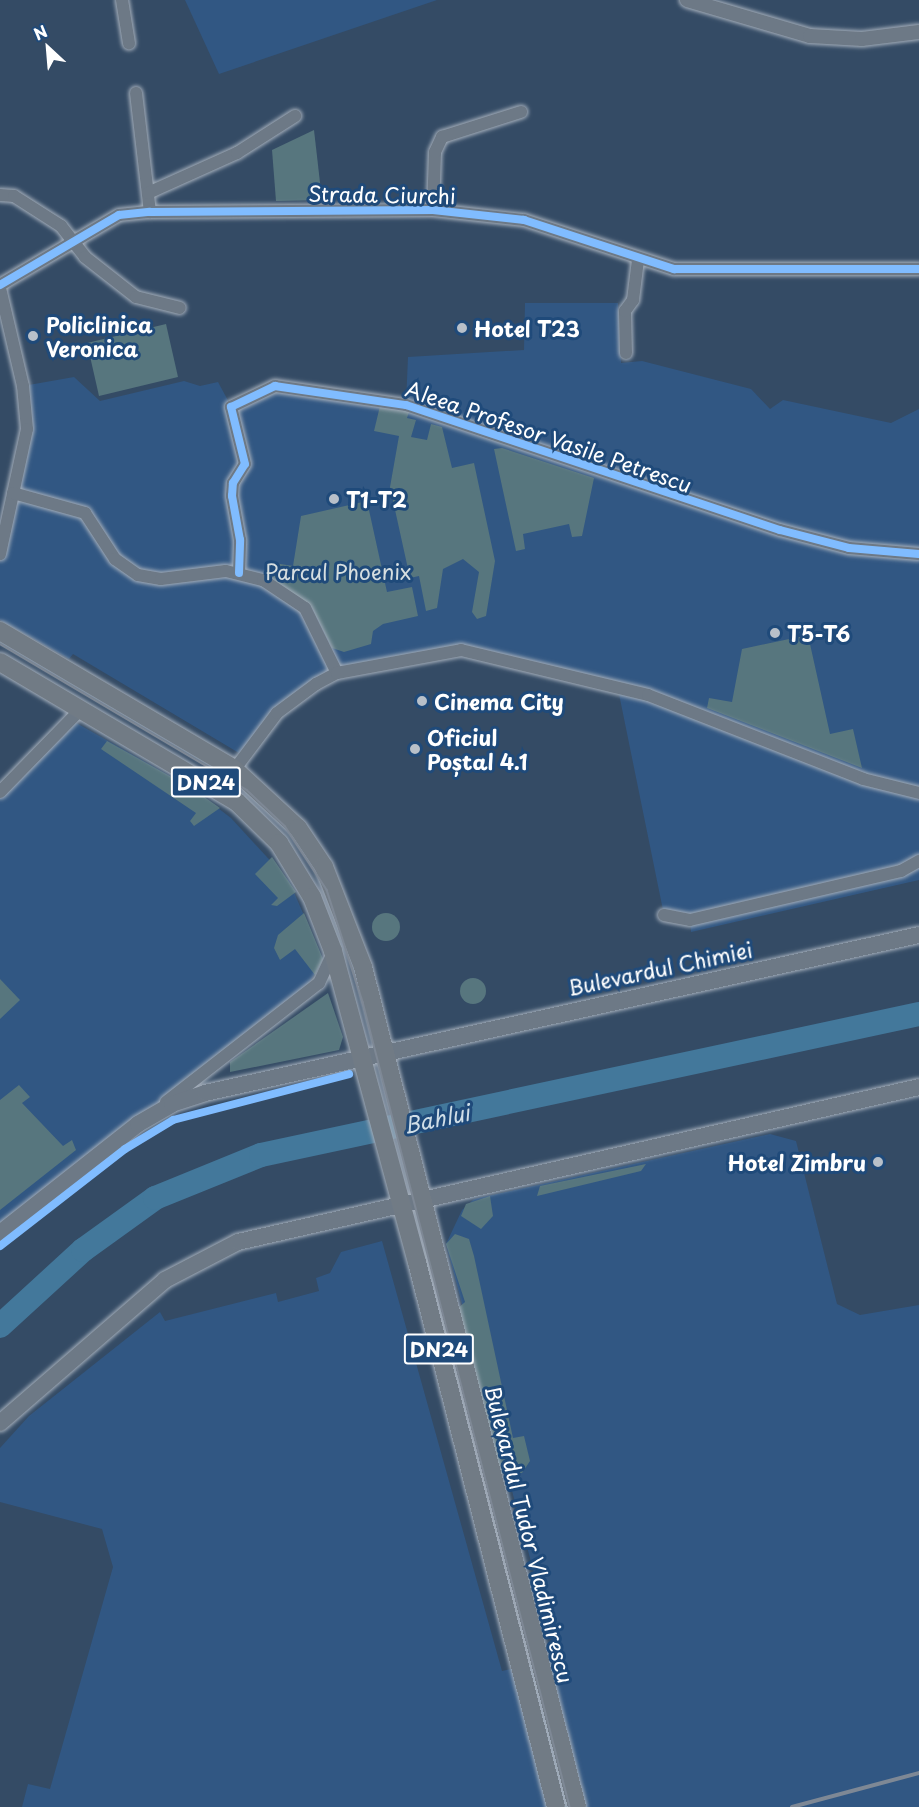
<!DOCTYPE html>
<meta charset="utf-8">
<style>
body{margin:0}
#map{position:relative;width:919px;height:1807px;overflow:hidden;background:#344b65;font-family:"Playpen Sans",sans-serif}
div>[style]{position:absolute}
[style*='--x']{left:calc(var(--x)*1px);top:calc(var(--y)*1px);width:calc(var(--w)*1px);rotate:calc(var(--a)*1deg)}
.built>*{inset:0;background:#315783}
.green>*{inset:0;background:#57767e}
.round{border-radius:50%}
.river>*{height:24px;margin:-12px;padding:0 12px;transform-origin:12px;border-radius:12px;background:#43789b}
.roads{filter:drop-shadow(0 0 2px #a4aeba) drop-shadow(0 0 2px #a4aeba)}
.minor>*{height:12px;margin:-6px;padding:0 6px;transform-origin:6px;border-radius:6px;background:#6d7986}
.tertiary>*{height:14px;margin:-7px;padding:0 7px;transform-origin:7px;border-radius:7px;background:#6d7986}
.secondary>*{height:16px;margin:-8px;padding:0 8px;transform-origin:8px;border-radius:8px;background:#6d7986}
.primary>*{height:18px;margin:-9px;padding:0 9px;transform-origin:9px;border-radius:9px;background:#717b85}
.tram>*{height:1.5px;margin:-0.75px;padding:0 0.75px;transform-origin:0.75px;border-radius:0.75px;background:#7e8895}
.rail>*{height:4px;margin:-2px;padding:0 2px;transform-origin:2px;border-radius:2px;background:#7e8895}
.cycleway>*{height:8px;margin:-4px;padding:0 4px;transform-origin:4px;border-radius:4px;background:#80bcff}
.dots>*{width:16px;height:16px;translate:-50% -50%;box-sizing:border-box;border:3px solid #1f4a7a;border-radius:50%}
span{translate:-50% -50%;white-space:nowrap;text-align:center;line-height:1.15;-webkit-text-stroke:6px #1f4a7a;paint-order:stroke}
.shield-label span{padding:2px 4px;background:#1f4a7a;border:2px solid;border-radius:4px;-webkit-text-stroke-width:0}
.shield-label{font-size:20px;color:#fff;font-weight:700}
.street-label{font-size:21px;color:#fff}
.poi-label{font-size:21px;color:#fff;font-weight:700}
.left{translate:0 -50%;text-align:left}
.right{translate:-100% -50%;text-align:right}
.park-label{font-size:21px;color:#d6dee0}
.water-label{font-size:22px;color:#d0dee7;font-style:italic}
.north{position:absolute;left:18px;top:18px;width:60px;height:60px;-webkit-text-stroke:4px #1f4a7a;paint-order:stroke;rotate:334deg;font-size:16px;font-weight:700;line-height:24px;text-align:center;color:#fff}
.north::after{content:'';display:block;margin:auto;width:21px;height:27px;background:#fff;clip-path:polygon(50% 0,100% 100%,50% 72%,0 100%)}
</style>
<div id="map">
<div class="built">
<i style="clip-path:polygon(185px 0,437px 0,219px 74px)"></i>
<i style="clip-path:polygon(525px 303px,618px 303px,621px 363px,642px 361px,751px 389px,770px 409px,783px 400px,891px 423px,919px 409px,919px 880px,691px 932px,690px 920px,664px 915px,618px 689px,461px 650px,337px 673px,296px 697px,244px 756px,73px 654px,69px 659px,0 620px,0 562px,22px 456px,23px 386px,74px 377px,100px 401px,184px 381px,200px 386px,218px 382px,231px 406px,275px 386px,406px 404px,408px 357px,524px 350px)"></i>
<i style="clip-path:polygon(71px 720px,193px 789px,231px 818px,289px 881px,323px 959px,300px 999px,0 1233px,0 790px)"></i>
<i style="clip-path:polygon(770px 1134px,796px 1141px,837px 1304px,860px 1315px,919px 1305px,919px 1807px,22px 1807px,28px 1784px,50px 1789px,113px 1567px,102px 1529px,0 1502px,0 1448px,29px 1416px,160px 1312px,165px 1321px,276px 1293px,278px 1302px,319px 1291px,316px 1278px,330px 1273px,341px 1252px,382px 1241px,502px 1671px,557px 1659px,446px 1244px,462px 1210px,474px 1199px)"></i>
</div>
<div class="green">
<i style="clip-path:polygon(314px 130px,322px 200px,276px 201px,272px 150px)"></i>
<i style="clip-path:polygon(166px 324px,178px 377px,99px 396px,87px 343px)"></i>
<i style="clip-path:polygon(380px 406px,409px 412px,407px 418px,416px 420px,411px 437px,427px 440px,431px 424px,442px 427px,452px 468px,474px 463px,495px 561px,486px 616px,477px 619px,472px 612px,479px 572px,463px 559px,443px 569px,437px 608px,426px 611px,419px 576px,410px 578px,390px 487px,399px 436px,374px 431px)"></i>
<i style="clip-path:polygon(502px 448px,594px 478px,582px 536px,572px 537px,569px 524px,523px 534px,525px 549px,516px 551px,494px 449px)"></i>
<i style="clip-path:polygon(367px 501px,387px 592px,412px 587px,418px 616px,383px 624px,373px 631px,371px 644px,344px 652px,332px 648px,311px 606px,265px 575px,268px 562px,293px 566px,301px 516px)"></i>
<i style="clip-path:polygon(808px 635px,830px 734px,853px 729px,862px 768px,707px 708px,709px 698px,732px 702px,742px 649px)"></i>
<i style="clip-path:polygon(107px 741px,193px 789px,220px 808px,194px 826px,190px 821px,196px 813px,101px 749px)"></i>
<i style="clip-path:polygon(272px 857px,296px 892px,277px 906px,271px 905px,278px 898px,255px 874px)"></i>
<i style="clip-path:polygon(304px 913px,323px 959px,315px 975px,295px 949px,280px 960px,274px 948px,278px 935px)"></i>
<i class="round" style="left:372px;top:913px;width:28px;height:28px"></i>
<i class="round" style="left:460px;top:978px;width:26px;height:26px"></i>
<i style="clip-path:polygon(0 979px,20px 1000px,0 1019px)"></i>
<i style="clip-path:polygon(328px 993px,343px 1037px,339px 1050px,230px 1072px,230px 1062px)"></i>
<i style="clip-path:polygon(19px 1085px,30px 1097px,22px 1103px,63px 1146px,72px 1140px,76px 1150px,0 1210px,0 1100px)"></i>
<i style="clip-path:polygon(646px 1164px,641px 1171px,537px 1196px,540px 1186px)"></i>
<i style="clip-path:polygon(490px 1196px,493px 1216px,481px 1229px,461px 1216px,466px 1204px)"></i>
<i style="clip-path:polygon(455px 1234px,469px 1239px,474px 1256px,513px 1438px,524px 1436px,530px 1461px,522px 1473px,498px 1474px,456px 1310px,465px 1302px,446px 1244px)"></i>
</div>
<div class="river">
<i style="--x:0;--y:1326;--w:113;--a:-42.5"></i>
<i style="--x:83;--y:1250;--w:89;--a:-35.8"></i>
<i style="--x:155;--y:1198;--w:114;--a:-22.1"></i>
<i style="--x:261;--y:1155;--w:673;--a:-12.09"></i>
</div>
<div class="roads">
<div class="minor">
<i style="--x:122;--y:0;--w:44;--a:80.8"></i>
<i style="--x:136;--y:93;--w:120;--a:83.3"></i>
<i style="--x:148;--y:193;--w:98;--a:-24.2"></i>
<i style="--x:237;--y:153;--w:69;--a:-32.5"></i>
<i style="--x:0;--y:195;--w:14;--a:4"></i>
<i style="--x:14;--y:196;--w:56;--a:32.6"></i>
<i style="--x:61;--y:226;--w:39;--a:52"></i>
<i style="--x:85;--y:257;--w:65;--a:38.1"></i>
<i style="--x:136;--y:297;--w:45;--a:14"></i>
<i style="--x:433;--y:210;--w:58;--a:-88"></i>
<i style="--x:435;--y:152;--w:17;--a:-65"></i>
<i style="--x:442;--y:137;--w:83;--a:-17.6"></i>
<i style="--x:0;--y:285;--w:138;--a:-30.5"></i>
<i style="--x:119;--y:215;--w:31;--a:-6"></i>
<i style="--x:150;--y:212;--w:283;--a:-0.4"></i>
<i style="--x:433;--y:210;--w:92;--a:6.3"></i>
<i style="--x:524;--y:220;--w:158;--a:18.1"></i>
<i style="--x:674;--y:269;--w:245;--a:0"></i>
<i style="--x:0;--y:288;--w:101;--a:76.8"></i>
<i style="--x:23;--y:386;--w:43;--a:84.7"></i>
<i style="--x:27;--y:429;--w:128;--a:102.2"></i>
<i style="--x:626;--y:353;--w:42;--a:-91.4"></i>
<i style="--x:625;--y:311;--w:14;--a:-54"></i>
<i style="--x:633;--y:300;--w:40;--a:-82.9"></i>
<i style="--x:13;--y:493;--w:75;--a:15.5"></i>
<i style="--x:85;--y:513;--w:55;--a:56.9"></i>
<i style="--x:115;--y:559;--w:28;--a:35"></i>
<i style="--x:138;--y:575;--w:23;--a:10"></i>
<i style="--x:161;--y:579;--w:65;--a:-7"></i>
<i style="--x:226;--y:571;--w:38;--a:14"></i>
<i style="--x:263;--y:580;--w:50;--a:33.7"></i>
<i style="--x:305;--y:608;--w:72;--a:63.8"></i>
<i style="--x:239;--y:573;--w:33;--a:-88"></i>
<i style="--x:240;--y:540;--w:45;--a:-100.3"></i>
<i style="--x:232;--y:496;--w:13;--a:-86"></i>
<i style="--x:233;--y:483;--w:22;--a:-58"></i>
<i style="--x:245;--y:464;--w:59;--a:-103.8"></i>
<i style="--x:231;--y:407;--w:49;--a:-25.5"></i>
<i style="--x:275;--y:386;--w:132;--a:8.3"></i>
<i style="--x:406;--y:405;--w:394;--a:18.5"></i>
<i style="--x:780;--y:530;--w:71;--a:14.6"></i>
<i style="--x:849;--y:548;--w:70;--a:4.9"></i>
<i style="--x:219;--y:790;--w:96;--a:-53"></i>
<i style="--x:277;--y:713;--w:49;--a:-36.6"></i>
<i style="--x:316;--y:684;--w:24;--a:-28"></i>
<i style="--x:337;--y:673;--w:126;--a:-10.5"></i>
<i style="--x:461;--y:650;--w:192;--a:13.5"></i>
<i style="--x:648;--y:695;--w:231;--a:21.3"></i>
<i style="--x:863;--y:779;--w:58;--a:14"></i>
<i style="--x:0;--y:792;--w:116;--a:-45.7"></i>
<i style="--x:664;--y:915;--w:26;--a:11"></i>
<i style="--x:690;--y:920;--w:217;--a:-13.1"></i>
<i style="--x:901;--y:871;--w:21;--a:-29"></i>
<i style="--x:166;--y:1102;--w:194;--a:-37.9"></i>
<i style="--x:319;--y:983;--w:31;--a:-65"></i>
</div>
<div class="tertiary">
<i style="--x:687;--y:0;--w:128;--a:16.3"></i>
<i style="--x:810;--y:36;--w:52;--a:3.3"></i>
<i style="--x:862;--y:39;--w:57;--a:-7"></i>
</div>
<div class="secondary">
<i style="--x:0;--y:1233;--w:176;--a:-38.3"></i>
<i style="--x:138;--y:1124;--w:39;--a:-30"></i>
<i style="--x:172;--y:1104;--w:35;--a:-18"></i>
<i style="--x:205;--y:1093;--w:731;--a:-12.48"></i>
<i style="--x:0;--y:1423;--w:218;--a:-40.9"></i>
<i style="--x:165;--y:1280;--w:82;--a:-27.5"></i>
<i style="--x:238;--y:1242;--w:698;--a:-12.82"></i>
</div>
<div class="primary">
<i style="--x:0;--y:631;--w:272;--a:30.5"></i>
<i style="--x:234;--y:769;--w:87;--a:42.7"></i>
<i style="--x:298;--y:828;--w:47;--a:56.3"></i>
<i style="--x:324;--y:867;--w:107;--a:68.7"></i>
<i style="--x:363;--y:967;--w:867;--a:75.71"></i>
<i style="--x:0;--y:662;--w:275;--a:30.6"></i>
<i style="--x:237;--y:802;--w:59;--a:44.3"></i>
<i style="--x:279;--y:843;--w:63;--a:58.6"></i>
<i style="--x:312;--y:897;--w:58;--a:68.7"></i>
<i style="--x:333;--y:951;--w:322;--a:74.9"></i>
<i style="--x:417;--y:1262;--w:562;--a:75.69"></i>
</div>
</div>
<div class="tram">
<i style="--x:0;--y:644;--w:287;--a:30.6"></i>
<i style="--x:247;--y:790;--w:52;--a:43.5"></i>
<i style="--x:285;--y:826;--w:77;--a:56.7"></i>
<i style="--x:327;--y:890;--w:118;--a:72.2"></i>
<i style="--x:363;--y:1002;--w:831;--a:75.58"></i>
</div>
<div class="rail">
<i style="--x:792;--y:1807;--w:131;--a:-15"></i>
</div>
<div class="cycleway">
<i style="--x:0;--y:285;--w:138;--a:-30.5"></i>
<i style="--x:119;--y:215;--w:31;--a:-6"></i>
<i style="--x:150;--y:212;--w:283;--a:-0.4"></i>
<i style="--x:433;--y:210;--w:92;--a:6.3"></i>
<i style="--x:524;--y:220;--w:158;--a:18.1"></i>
<i style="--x:674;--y:269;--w:245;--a:0"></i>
<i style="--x:239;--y:573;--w:33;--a:-88"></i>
<i style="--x:240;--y:540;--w:45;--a:-100.3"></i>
<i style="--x:232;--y:496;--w:13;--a:-86"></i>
<i style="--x:233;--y:483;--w:22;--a:-58"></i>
<i style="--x:245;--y:464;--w:59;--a:-103.8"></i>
<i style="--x:231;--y:407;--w:49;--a:-25.5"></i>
<i style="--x:275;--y:386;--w:132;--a:8.3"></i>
<i style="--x:406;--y:405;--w:394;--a:18.5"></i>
<i style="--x:780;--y:530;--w:71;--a:14.6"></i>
<i style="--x:849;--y:548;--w:70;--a:4.9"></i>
<i style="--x:0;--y:1246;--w:158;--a:-37.8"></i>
<i style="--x:125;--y:1149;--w:56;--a:-31.1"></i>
<i style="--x:173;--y:1120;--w:182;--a:-14.6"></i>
</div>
<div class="dots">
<i style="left:462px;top:328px;background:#b8c0c9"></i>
<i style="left:33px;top:336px;background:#b8c0c9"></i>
<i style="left:334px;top:499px;background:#b8c0c9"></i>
<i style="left:775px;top:633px;background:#b8c0c9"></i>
<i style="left:422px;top:701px;background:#b8c0c9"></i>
<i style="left:415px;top:749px;background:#b8c0c9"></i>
<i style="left:878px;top:1162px;background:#b8c0c9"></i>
</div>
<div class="shield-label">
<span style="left:206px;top:782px">DN24</span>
<span style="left:439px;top:1349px">DN24</span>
</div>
<div class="street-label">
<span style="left:382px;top:194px;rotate:1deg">Strada Ciurchi</span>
<span style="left:549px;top:436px;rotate:19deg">Aleea Profesor Vasile Petrescu</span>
<span style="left:660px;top:968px;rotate:-12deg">Bulevardul Chimiei</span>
<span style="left:530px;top:1534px;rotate:76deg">Bulevardul Tudor Vladimirescu</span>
</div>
<div class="poi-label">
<span class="left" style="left:46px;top:336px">Policlinica<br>Veronica</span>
<span class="left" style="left:474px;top:328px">Hotel T23</span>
<span class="left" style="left:346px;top:499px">T1-T2</span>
<span class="left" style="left:787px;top:633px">T5-T6</span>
<span class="left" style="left:434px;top:701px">Cinema City</span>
<span class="left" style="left:427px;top:749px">Oficiul<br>Poștal 4.1</span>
<span class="right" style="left:866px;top:1162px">Hotel Zimbru</span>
</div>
<div class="park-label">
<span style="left:338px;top:571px">Parcul Phoenix</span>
</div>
<div class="water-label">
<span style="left:436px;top:1118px;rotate:-12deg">Bahlui</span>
</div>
<div class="north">N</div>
</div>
